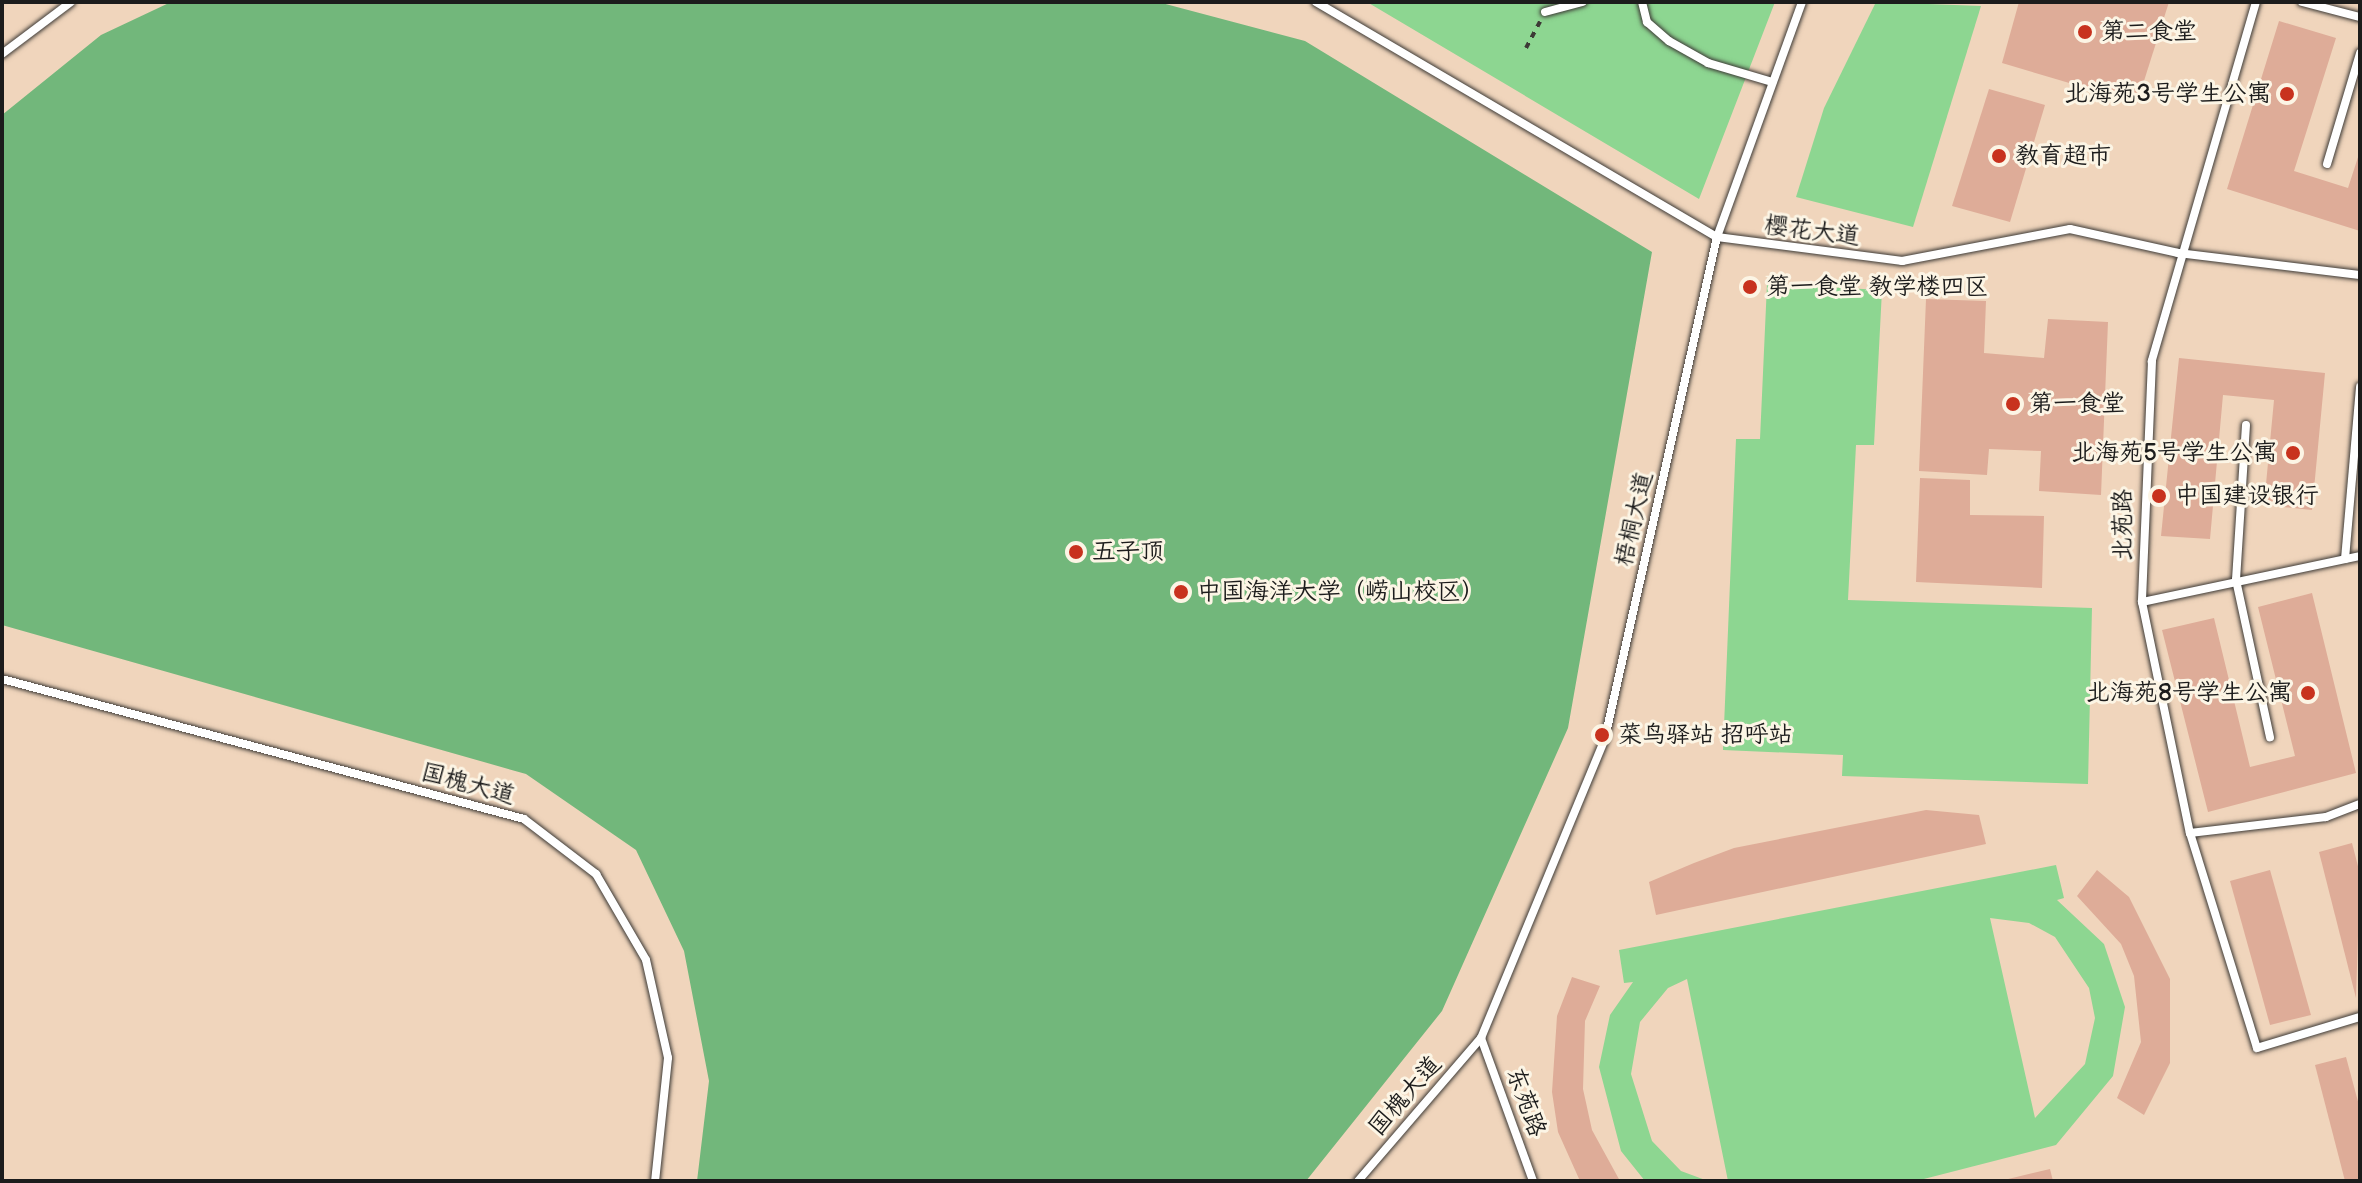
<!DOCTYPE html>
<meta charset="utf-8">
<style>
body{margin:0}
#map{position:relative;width:2362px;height:1183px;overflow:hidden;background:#f5e6cb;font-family:"Balsamiq Sans","LXGW WenKai TC",sans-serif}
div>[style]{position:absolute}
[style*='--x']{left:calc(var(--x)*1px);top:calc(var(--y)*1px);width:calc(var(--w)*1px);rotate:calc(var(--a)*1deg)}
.built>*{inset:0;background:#f0d5bc}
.green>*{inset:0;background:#8dd691}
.forest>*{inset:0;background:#72b77b}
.building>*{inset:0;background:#deac98}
.path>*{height:4px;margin-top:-2px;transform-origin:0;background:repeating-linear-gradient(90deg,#3d3a36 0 6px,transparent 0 12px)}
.roads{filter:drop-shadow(0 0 2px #3d3a36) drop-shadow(0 0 2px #3d3a36)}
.service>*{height:8px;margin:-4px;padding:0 4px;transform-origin:4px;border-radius:4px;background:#fff}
.dots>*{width:22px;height:22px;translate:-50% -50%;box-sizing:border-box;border:4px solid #fcf5e5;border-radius:50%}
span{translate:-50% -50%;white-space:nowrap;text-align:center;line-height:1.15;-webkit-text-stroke:6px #fcf5e5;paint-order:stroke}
.poi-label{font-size:24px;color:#1c1c1c}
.left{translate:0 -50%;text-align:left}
.right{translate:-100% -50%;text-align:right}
.street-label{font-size:24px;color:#1c1c1c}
.frame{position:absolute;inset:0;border:4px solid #1c1c1c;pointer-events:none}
</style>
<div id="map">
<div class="built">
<i style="clip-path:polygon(2px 2px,2360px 2px,2360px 1181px,2px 1181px)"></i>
</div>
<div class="green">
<i style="clip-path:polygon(1367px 2px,1557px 3px,1775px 2px,1699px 199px)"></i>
<i style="clip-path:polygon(1876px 2px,1981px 6px,1913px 227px,1796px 197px,1824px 108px)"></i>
<i style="clip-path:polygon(1767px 284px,1882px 290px,1874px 445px,1856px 445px,1848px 600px,2092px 608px,2088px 784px,1842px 776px,1843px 755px,1723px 750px,1736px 439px,1760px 439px)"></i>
<i style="clip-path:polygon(evenodd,2056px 865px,2064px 898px,2057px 900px,2104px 944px,2125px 1007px,2113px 1076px,2056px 1145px,1916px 1181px,1728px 1181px,1687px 979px,1668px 988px,1640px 1022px,1631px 1074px,1652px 1141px,1681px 1171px,1708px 1181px,1645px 1181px,1621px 1151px,1599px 1067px,1610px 1015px,1633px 982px,1624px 983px,1619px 950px,2056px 865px,1990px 918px,2029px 923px,2055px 937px,2089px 988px,2095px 1018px,2085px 1064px,2035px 1118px,1990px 918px)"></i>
</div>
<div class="forest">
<i style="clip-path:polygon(171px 2px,1158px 2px,1305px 41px,1652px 252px,1568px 728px,1442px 1011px,1306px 1181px,697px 1181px,709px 1081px,684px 951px,636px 850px,526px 774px,2px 625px,2px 115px,101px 35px)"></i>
</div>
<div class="building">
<i style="clip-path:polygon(2019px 2px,2169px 2px,2137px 103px,2002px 63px)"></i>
<i style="clip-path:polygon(2279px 21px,2336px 38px,2294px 171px,2348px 188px,2360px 151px,2360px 231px,2227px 189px)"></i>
<i style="clip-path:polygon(1989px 89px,2045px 105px,2010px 222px,1952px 206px)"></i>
<i style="clip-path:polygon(1926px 299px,1986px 301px,1984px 353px,2044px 358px,2048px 319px,2108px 322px,2101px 495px,2039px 491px,2041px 451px,1989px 449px,1987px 475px,1919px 471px)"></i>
<i style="clip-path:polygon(2179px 358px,2325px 373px,2312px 510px,2264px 505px,2274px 400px,2223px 395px,2210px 539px,2161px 536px)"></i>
<i style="clip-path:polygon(1920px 478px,1970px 480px,1970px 515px,2044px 516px,2042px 588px,1916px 582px)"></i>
<i style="clip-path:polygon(2312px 593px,2356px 773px,2208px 812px,2162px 630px,2214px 618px,2250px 767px,2295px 756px,2258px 607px)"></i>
<i style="clip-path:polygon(1926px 810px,1979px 815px,1986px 844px,1656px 915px,1649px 882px,1694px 863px,1734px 848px)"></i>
<i style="clip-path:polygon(2352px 843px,2360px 874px,2356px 998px,2319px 852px)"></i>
<i style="clip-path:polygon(2097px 870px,2129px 897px,2170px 979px,2170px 1063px,2144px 1115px,2117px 1098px,2141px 1042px,2134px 976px,2121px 944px,2077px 896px)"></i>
<i style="clip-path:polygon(2270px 870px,2311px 1015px,2270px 1025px,2230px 881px)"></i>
<i style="clip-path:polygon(1572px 977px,1600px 986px,1585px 1021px,1583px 1089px,1592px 1130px,1620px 1181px,1580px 1181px,1558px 1132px,1552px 1092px,1557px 1016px)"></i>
<i style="clip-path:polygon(2346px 1057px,2360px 1109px,2360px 1181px,2345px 1181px,2315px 1065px)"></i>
<i style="clip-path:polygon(2050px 1169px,2053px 1181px,2004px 1181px,2004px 1180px)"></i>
</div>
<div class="path">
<i style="--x:1526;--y:48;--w:30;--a:-62"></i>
</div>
<div class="roads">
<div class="service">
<i style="--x:1316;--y:2;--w:465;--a:30.4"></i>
<i style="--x:1717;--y:237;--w:187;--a:7.4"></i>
<i style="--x:1902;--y:261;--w:171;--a:-10.8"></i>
<i style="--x:2070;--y:229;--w:111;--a:12.5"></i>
<i style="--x:2178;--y:253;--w:183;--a:6.9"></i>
<i style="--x:1642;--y:2;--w:21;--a:76"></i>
<i style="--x:1647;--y:22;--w:29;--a:41"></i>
<i style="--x:1669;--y:41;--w:45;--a:29.4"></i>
<i style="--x:1708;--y:63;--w:67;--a:16.5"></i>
<i style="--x:2256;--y:2;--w:374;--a:106.2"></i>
<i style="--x:2152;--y:361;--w:241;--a:92.4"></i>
<i style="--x:2142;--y:602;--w:236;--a:78.3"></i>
<i style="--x:2190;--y:833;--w:225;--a:72.7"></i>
<i style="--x:2257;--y:1048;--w:108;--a:-16.8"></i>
<i style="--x:2302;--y:2;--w:60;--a:14.5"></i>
<i style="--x:1545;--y:12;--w:39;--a:-15"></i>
<i style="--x:2;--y:54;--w:86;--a:-37"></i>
<i style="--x:2327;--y:164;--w:116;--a:-73.4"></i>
<i style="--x:2246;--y:425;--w:155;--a:93.7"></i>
<i style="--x:2236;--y:580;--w:161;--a:77.8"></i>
<i style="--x:2345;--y:559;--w:173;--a:-85"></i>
<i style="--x:2142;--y:602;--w:223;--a:-11.9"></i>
<i style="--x:2;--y:679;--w:540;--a:15.01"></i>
<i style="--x:524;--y:819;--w:91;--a:37.4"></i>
<i style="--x:596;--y:874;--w:99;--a:59.8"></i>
<i style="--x:646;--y:960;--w:100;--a:77.3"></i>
<i style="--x:668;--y:1058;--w:124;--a:96"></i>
<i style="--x:2190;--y:833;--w:137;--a:-6.7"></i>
<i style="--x:2326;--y:817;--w:36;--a:-21"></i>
<i style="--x:1481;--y:1038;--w:152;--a:70"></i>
<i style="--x:1358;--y:1181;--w:189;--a:-49.3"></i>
<i style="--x:1481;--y:1038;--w:325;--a:-67.5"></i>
<i style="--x:1605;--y:738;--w:513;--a:-77.4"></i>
<i style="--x:1717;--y:237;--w:250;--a:-70.1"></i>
</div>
</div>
<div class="dots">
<i style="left:2085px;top:32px;background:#c8321e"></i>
<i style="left:2287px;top:94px;background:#c8321e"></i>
<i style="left:1999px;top:156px;background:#c8321e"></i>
<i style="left:1750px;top:287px;background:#c8321e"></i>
<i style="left:2013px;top:404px;background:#c8321e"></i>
<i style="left:2293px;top:453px;background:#c8321e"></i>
<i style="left:2159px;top:496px;background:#c8321e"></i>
<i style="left:1076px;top:552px;background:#c8321e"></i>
<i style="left:1181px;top:592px;background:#c8321e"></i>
<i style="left:2308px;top:693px;background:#c8321e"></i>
<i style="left:1602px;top:735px;background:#c8321e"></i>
</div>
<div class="poi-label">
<span class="left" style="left:2101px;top:32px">第二食堂</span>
<span class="right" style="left:2271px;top:94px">北海苑3号学生公寓</span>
<span class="left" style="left:2015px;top:156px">教育超市</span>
<span class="left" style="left:1766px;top:287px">第一食堂 教学楼四区</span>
<span class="left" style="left:2029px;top:404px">第一食堂</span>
<span class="right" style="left:2277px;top:453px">北海苑5号学生公寓</span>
<span class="left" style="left:2175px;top:496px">中国建设银行</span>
<span class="left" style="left:1092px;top:552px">五子顶</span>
<span class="left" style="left:1197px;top:592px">中国海洋大学（崂山校区）</span>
<span class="right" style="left:2292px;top:693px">北海苑8号学生公寓</span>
<span class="left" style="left:1618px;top:735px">菜鸟驿站 招呼站</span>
</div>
<div class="street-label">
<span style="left:1812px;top:231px;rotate:7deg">樱花大道</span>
<span style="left:1634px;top:519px;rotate:-77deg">梧桐大道</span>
<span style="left:2123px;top:525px;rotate:-90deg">北苑路</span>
<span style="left:468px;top:784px;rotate:15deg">国槐大道</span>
<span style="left:1405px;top:1096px;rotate:-49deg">国槐大道</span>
<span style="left:1526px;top:1102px;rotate:70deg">东苑路</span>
</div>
<div class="frame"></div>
</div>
